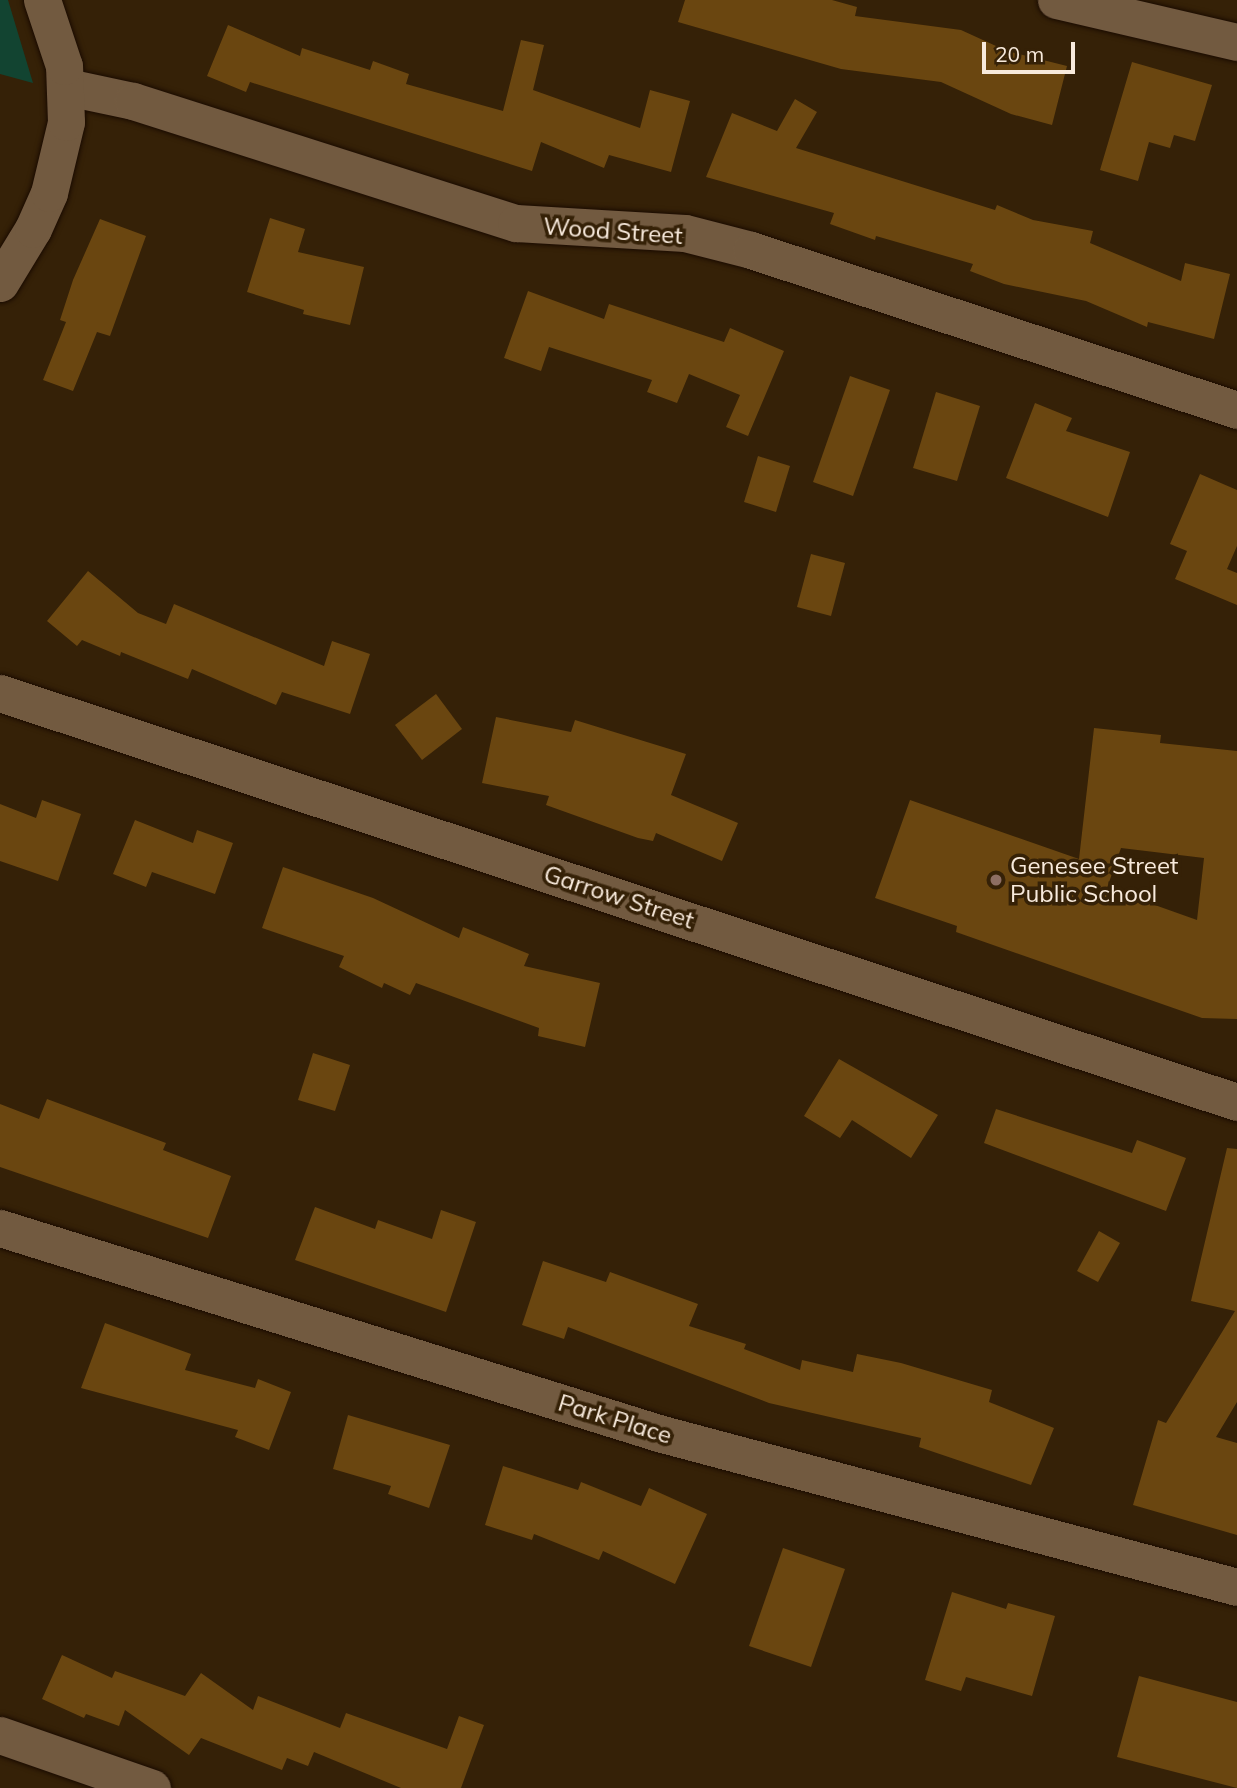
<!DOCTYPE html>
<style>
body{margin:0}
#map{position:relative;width:1237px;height:1788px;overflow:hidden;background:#352107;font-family:Mulish,sans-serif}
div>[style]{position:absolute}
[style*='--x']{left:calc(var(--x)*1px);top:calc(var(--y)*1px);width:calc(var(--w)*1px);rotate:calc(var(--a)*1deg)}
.green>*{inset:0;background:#124431}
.building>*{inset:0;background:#6a4610}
.roads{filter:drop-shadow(0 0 2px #1a0b00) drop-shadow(0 0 2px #1a0b00)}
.minor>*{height:37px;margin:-18.5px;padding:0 18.5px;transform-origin:18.5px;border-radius:18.5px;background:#725a40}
.dots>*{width:19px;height:19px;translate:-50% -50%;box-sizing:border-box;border:4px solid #352107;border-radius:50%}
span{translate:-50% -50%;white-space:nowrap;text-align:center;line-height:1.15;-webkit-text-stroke:7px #352107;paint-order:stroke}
.street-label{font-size:24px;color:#f8eadc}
.poi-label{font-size:24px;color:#f8eadc}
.left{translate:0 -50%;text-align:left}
.scale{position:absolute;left:982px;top:42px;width:93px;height:32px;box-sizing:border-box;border:4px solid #f8eadc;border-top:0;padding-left:9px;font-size:21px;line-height:24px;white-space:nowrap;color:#f8eadc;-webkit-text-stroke:5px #352107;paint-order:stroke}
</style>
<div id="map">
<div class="green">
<i style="clip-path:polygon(0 0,8px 0,33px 83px,0 74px)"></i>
</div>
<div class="building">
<i style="clip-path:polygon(685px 0,832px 0,857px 7px,855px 16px,961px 30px,1007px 51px,1067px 66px,1052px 125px,1011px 114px,941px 82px,841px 69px,678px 22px)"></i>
<i style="clip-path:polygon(228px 25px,300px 56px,302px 48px,370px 70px,373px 61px,409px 74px,406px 84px,503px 111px,521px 40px,544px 45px,533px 90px,640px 128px,650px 90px,690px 101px,671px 172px,609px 155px,604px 168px,541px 142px,532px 171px,250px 82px,246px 92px,207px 76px)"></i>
<i style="clip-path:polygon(1132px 62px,1212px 85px,1195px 141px,1174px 135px,1170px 148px,1149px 142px,1138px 181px,1100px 170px)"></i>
<i style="clip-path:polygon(795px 99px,817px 112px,796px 148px,995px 210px,997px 205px,1033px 220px,1093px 231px,1090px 243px,1181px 281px,1185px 263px,1230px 274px,1214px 339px,1148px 322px,1147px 327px,1086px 301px,1004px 284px,970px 271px,973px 264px,876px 236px,875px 240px,830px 224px,834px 213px,706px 177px,732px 113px,777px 131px)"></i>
<i style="clip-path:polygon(270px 218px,305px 229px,298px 252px,364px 267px,350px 325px,303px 314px,304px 310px,247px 292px)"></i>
<i style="clip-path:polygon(100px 219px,146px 236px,110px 336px,97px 332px,73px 391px,43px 380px,66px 322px,60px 320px,73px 280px)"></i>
<i style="clip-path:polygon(528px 291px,604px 319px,609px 304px,724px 342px,730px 328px,784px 351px,748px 436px,726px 427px,740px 395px,689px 374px,677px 403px,647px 392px,652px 380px,549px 347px,541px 371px,504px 358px)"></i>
<i style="clip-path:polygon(850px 376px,890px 390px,853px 496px,813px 482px)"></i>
<i style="clip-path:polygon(936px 392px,980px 406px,957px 481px,913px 468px)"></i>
<i style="clip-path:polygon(1035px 403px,1072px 418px,1066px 431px,1130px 452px,1108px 517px,1006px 478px)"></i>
<i style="clip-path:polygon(758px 456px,790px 466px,776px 512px,744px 502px)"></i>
<i style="clip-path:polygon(1200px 474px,1237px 490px,1237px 546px,1227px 569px,1237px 573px,1237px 605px,1175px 579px,1187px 551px,1170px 544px)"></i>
<i style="clip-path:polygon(811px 554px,845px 563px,831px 616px,797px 607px)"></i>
<i style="clip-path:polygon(88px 571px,138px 613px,166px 624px,174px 604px,324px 666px,332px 641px,370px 654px,350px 714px,282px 692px,276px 705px,192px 669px,188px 679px,121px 652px,120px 656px,82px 640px,77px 646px,47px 621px)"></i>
<i style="clip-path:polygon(436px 694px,462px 729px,422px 760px,395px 725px)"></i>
<i style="clip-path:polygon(496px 717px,571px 732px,575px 720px,686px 754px,671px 795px,738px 823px,722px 861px,656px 833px,653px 841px,638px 838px,546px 805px,549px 796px,482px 783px)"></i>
<i style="clip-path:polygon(evenodd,1094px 728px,1161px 735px,1160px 743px,1237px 751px,1237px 1019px,1202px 1018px,956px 932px,957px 926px,875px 898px,910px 800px,1079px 859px,1094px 728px,1121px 848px,1204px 858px,1197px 920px,1107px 888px,1121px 848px)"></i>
<i style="clip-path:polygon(42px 800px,81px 814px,58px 881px,0 861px,0 804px,36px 818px)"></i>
<i style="clip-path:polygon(135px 820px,193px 843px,197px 830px,233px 843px,215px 894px,152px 872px,146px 887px,113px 874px)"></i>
<i style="clip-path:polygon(283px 867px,373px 898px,459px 938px,463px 927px,529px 954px,524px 966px,600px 983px,585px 1047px,538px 1036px,539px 1028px,416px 983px,410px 995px,384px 983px,382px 988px,339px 967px,344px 956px,262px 928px)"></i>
<i style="clip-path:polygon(313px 1053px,350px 1065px,335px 1111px,298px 1100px)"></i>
<i style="clip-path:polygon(839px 1059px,938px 1115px,911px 1158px,852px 1120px,840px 1138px,804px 1116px)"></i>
<i style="clip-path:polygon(47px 1099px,166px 1143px,163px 1150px,231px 1176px,208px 1238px,0 1167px,0 1104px,39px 1119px)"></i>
<i style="clip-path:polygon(996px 1109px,1132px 1153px,1137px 1140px,1186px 1158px,1166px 1211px,984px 1143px)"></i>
<i style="clip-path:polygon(1227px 1148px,1237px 1149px,1237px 1402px,1216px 1437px,1237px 1443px,1237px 1535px,1133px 1505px,1158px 1420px,1166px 1423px,1235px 1311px,1191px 1301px)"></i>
<i style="clip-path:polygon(315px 1207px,375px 1229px,378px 1220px,432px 1239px,441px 1210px,476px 1222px,446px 1312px,295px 1260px)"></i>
<i style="clip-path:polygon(1099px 1231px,1120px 1243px,1098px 1282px,1077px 1271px)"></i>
<i style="clip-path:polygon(543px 1261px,606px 1282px,610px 1272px,698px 1304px,689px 1326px,746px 1344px,744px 1349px,800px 1370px,802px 1360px,853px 1372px,857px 1354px,901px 1363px,992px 1390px,989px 1402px,1054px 1428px,1031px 1485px,919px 1447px,921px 1438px,769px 1403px,568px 1327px,564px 1339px,522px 1325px)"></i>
<i style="clip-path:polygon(105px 1323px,191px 1354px,185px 1370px,255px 1388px,258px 1379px,291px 1392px,269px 1450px,235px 1437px,238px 1430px,81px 1388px)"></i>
<i style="clip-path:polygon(348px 1415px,450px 1445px,429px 1508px,388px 1494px,391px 1486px,333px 1469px)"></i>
<i style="clip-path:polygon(503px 1466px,578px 1490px,581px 1482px,641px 1506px,649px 1488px,707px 1514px,675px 1584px,603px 1551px,599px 1560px,534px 1534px,532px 1540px,485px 1525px)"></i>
<i style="clip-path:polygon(783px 1548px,845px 1569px,811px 1667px,749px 1646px)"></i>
<i style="clip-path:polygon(952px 1592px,1006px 1609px,1008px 1603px,1055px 1616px,1032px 1696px,966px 1677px,961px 1691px,925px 1680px)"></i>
<i style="clip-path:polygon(62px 1655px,112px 1678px,115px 1671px,185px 1696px,201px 1673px,253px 1710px,258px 1696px,340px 1728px,346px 1713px,447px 1749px,459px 1716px,484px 1725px,461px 1788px,401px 1788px,314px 1752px,308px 1766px,287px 1758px,282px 1770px,201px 1738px,189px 1755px,125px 1710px,119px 1726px,86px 1714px,84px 1718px,42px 1699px)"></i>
<i style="clip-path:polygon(1139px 1676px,1237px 1702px,1237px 1788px,1117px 1757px)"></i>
</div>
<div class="roads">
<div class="minor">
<i style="--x:1056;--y:0;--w:186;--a:13.1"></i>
<i style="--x:67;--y:87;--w:67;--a:12"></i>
<i style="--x:133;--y:101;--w:402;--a:17.7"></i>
<i style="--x:516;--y:223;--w:169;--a:3.4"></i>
<i style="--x:685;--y:233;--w:68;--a:14.4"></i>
<i style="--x:751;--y:250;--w:512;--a:18.22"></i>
<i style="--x:0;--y:283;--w:63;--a:-58.6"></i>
<i style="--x:33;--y:229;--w:39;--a:-66"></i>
<i style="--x:49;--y:193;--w:73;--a:-76.5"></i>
<i style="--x:66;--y:122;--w:56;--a:-92"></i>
<i style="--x:64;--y:66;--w:70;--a:-108.4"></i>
<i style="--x:0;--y:693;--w:1303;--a:18.3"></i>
<i style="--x:0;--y:1228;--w:693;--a:17.29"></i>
<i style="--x:662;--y:1434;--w:595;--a:14.9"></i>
<i style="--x:0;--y:1735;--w:161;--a:19.2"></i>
</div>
</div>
<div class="dots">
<i style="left:996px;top:880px;background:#8d6e63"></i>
</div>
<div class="street-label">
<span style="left:613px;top:231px;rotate:4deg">Wood Street</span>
<span style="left:619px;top:897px;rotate:18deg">Garrow Street</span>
<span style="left:615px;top:1419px;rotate:17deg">Park Place</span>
</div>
<div class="poi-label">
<span class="left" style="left:1010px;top:880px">Genesee Street<br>Public School</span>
</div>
<div class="scale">20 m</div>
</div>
